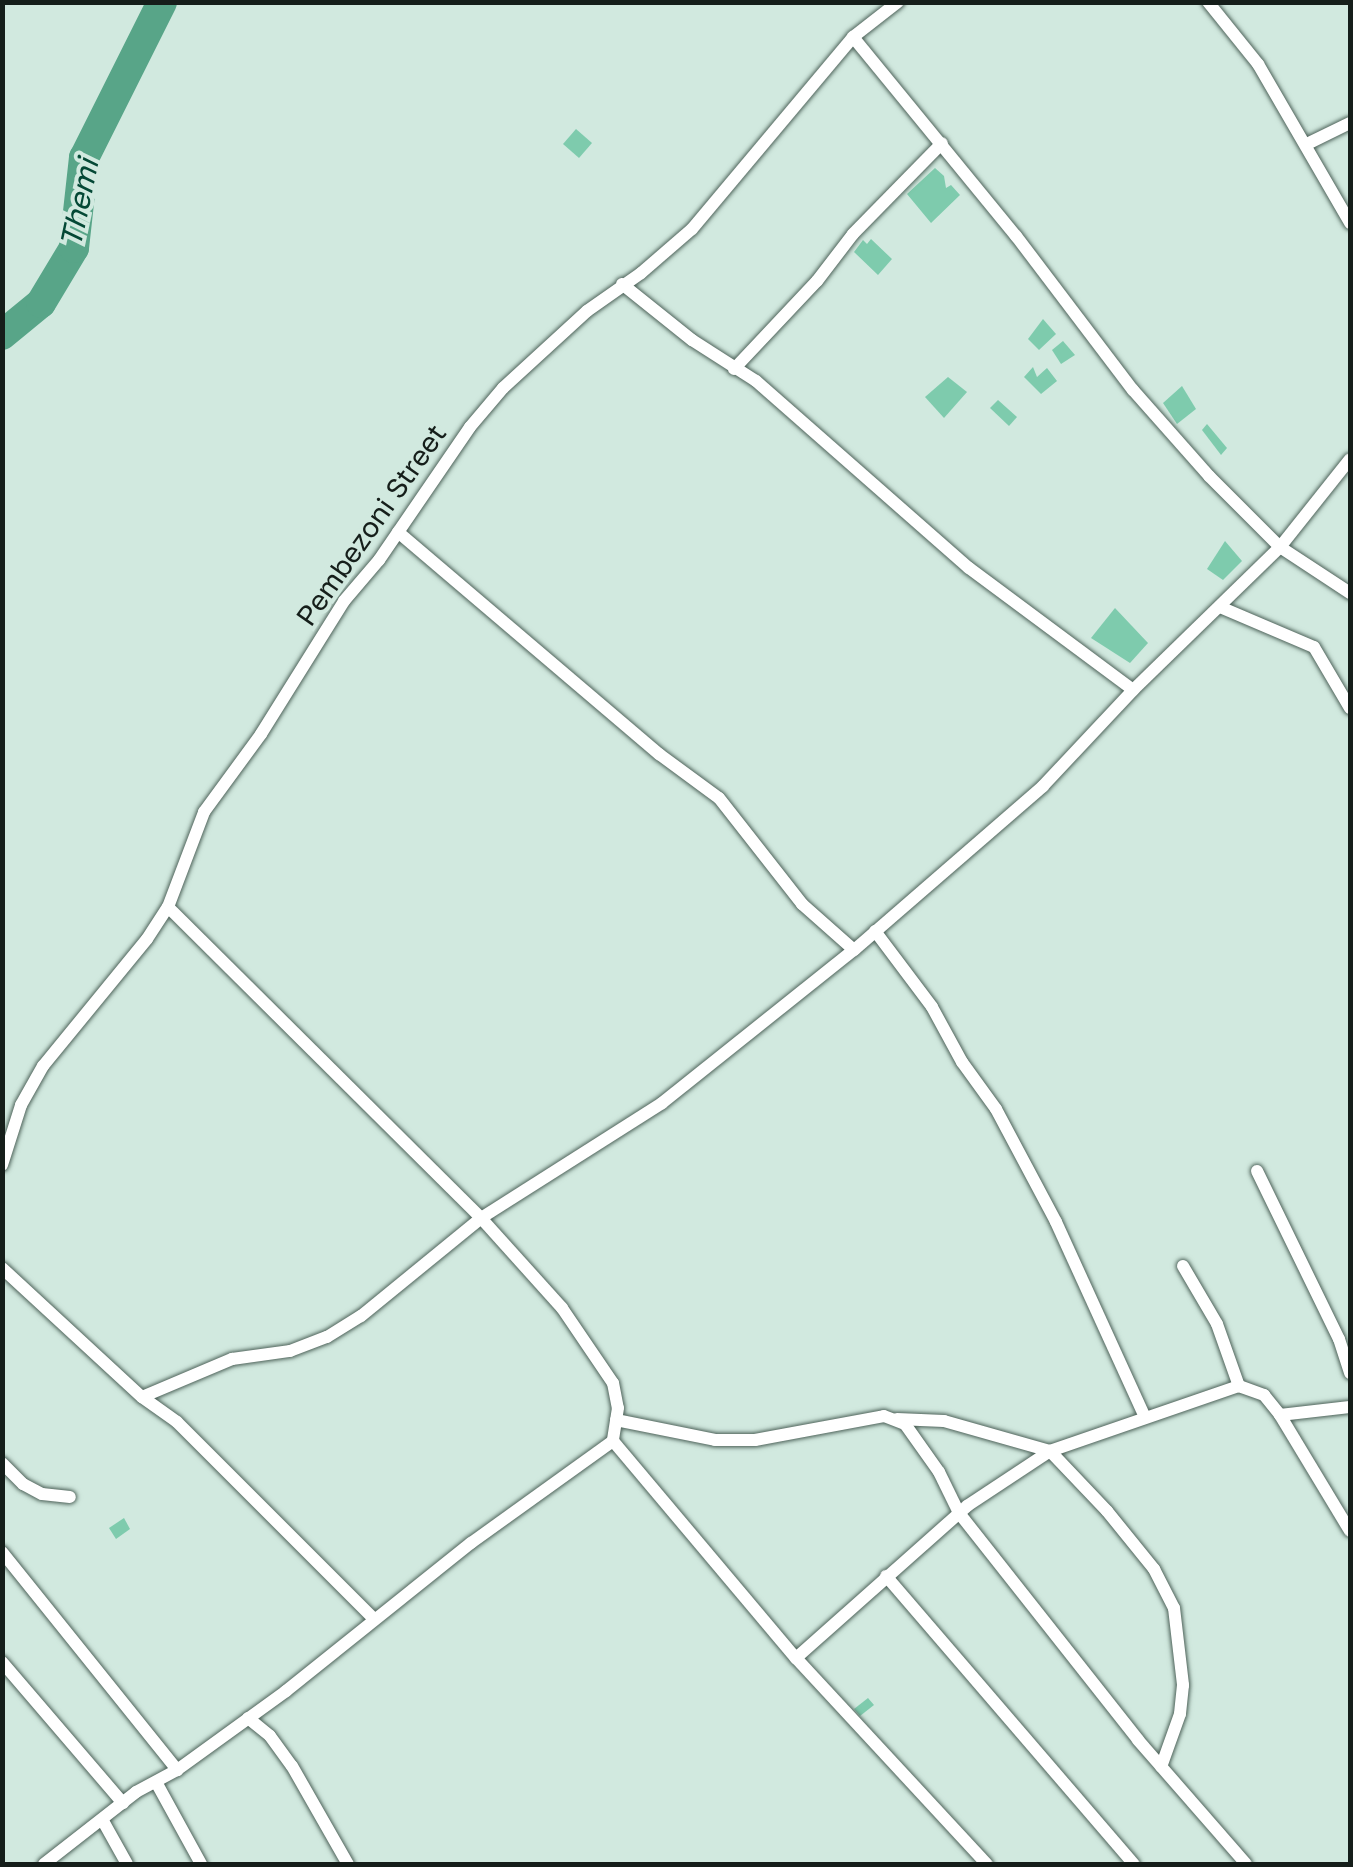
<!DOCTYPE html>
<style>
body{margin:0}
#map{position:relative;width:1353px;height:1867px;overflow:hidden;background:#d1e9df;font-family:"Golos Text",sans-serif}
div>[style]{position:absolute}
[style*='--x']{left:calc(var(--x)*1px);top:calc(var(--y)*1px);width:calc(var(--w)*1px);rotate:calc(var(--a)*1deg)}
.river>*{height:30px;margin:-15px;padding:0 15px;transform-origin:15px;border-radius:15px;background:#58a588}
.building>*{inset:0;background:#7ecbad}
.roads{filter:drop-shadow(0 0 2px #4e635a) drop-shadow(0 0 2px #4e635a)}
.street>*{height:12px;margin:-6px;padding:0 6px;transform-origin:6px;border-radius:6px;background:#fff}
span{translate:-50% -50%;white-space:nowrap;text-align:center;line-height:1.15;-webkit-text-stroke:8px #d1e9df;paint-order:stroke}
.street-label{font-size:28px;color:#151e1a}
.water-label{font-size:30px;color:#044835;font-style:italic}
.frame{position:absolute;inset:0;border:5px solid #151e1a;pointer-events:none}
</style>
<div id="map">
<div class="river">
<i style="--x:2;--y:335;--w:50;--a:-39.4"></i>
<i style="--x:41;--y:303;--w:64;--a:-59"></i>
<i style="--x:74;--y:248;--w:91;--a:-83.7"></i>
<i style="--x:84;--y:158;--w:174;--a:-63.4"></i>
</div>
<div class="building">
<i style="clip-path:polygon(576px 129px,592px 143px,579px 158px,563px 144px)"></i>
<i style="clip-path:polygon(935px 168px,944px 176px,946px 188px,951px 185px,960px 195px,931px 223px,907px 194px)"></i>
<i style="clip-path:polygon(871px 239px,892px 259px,878px 275px,854px 252px,863px 240px,867px 244px)"></i>
<i style="clip-path:polygon(1043px 319px,1056px 334px,1039px 350px,1028px 339px)"></i>
<i style="clip-path:polygon(1063px 341px,1075px 355px,1061px 364px,1052px 350px)"></i>
<i style="clip-path:polygon(1033px 367px,1037px 377px,1047px 368px,1057px 381px,1041px 394px,1024px 377px)"></i>
<i style="clip-path:polygon(948px 377px,967px 392px,944px 418px,925px 397px)"></i>
<i style="clip-path:polygon(1182px 386px,1196px 409px,1177px 424px,1163px 403px)"></i>
<i style="clip-path:polygon(998px 400px,1017px 417px,1009px 426px,990px 408px)"></i>
<i style="clip-path:polygon(1207px 424px,1227px 448px,1221px 455px,1202px 430px)"></i>
<i style="clip-path:polygon(1225px 541px,1242px 561px,1223px 580px,1207px 569px)"></i>
<i style="clip-path:polygon(1115px 608px,1148px 643px,1130px 663px,1091px 638px)"></i>
<i style="clip-path:polygon(124px 1518px,130px 1529px,116px 1539px,109px 1528px)"></i>
<i style="clip-path:polygon(868px 1698px,874px 1705px,860px 1716px,854px 1709px)"></i>
</div>
<div class="roads">
<div class="street">
<i style="--x:1208;--y:2;--w:80;--a:51.1"></i>
<i style="--x:1258;--y:64;--w:184;--a:59.9"></i>
<i style="--x:853;--y:37;--w:257;--a:50.7"></i>
<i style="--x:1016;--y:236;--w:193;--a:52.8"></i>
<i style="--x:1133;--y:390;--w:115;--a:48.5"></i>
<i style="--x:1209;--y:476;--w:100;--a:45"></i>
<i style="--x:1280;--y:547;--w:84;--a:33.3"></i>
<i style="--x:1307;--y:144;--w:48;--a:-26"></i>
<i style="--x:622;--y:284;--w:90;--a:38.7"></i>
<i style="--x:692;--y:340;--w:76;--a:32.6"></i>
<i style="--x:756;--y:381;--w:283;--a:41.3"></i>
<i style="--x:969;--y:568;--w:204;--a:36.6"></i>
<i style="--x:734;--y:369;--w:121;--a:-46.7"></i>
<i style="--x:817;--y:281;--w:59;--a:-52.5"></i>
<i style="--x:853;--y:234;--w:127;--a:-45.6"></i>
<i style="--x:398;--y:532;--w:343;--a:40.4"></i>
<i style="--x:659;--y:754;--w:74;--a:36.3"></i>
<i style="--x:719;--y:798;--w:135;--a:51.9"></i>
<i style="--x:802;--y:904;--w:69;--a:41.5"></i>
<i style="--x:1220;--y:607;--w:102;--a:23.1"></i>
<i style="--x:1314;--y:647;--w:71;--a:59.5"></i>
<i style="--x:168;--y:907;--w:441;--a:44.8"></i>
<i style="--x:481;--y:1218;--w:121;--a:48"></i>
<i style="--x:562;--y:1308;--w:91;--a:55.8"></i>
<i style="--x:613;--y:1383;--w:25;--a:79"></i>
<i style="--x:618;--y:1408;--w:33;--a:99"></i>
<i style="--x:613;--y:1441;--w:284;--a:49.9"></i>
<i style="--x:796;--y:1658;--w:281;--a:47.2"></i>
<i style="--x:875;--y:931;--w:95;--a:53.1"></i>
<i style="--x:932;--y:1007;--w:63;--a:61.4"></i>
<i style="--x:962;--y:1062;--w:58;--a:54.1"></i>
<i style="--x:996;--y:1109;--w:128;--a:62"></i>
<i style="--x:1056;--y:1222;--w:212;--a:65.5"></i>
<i style="--x:2;--y:1165;--w:63;--a:-72.4"></i>
<i style="--x:21;--y:1105;--w:45;--a:-60.6"></i>
<i style="--x:43;--y:1066;--w:164;--a:-50.7"></i>
<i style="--x:147;--y:939;--w:38;--a:-57"></i>
<i style="--x:168;--y:907;--w:102;--a:-69.2"></i>
<i style="--x:204;--y:812;--w:97;--a:-53.8"></i>
<i style="--x:261;--y:734;--w:157;--a:-58"></i>
<i style="--x:344;--y:601;--w:54;--a:-49.5"></i>
<i style="--x:379;--y:560;--w:161;--a:-55.6"></i>
<i style="--x:470;--y:427;--w:51;--a:-49.8"></i>
<i style="--x:503;--y:388;--w:114;--a:-42.5"></i>
<i style="--x:587;--y:311;--w:66;--a:-35.1"></i>
<i style="--x:641;--y:273;--w:67;--a:-40.8"></i>
<i style="--x:692;--y:229;--w:251;--a:-50"></i>
<i style="--x:853;--y:37;--w:57;--a:-37.9"></i>
<i style="--x:1257;--y:1171;--w:187;--a:64"></i>
<i style="--x:1339;--y:1339;--w:36;--a:72"></i>
<i style="--x:1183;--y:1266;--w:67;--a:59.6"></i>
<i style="--x:1217;--y:1324;--w:66;--a:70.5"></i>
<i style="--x:2;--y:1268;--w:190;--a:42.7"></i>
<i style="--x:142;--y:1397;--w:43;--a:35.5"></i>
<i style="--x:177;--y:1422;--w:279;--a:45"></i>
<i style="--x:142;--y:1397;--w:98;--a:-22.9"></i>
<i style="--x:232;--y:1359;--w:59;--a:-7.9"></i>
<i style="--x:290;--y:1351;--w:40;--a:-21"></i>
<i style="--x:327;--y:1337;--w:40;--a:-32"></i>
<i style="--x:361;--y:1316;--w:155;--a:-39.2"></i>
<i style="--x:481;--y:1218;--w:214;--a:-32.4"></i>
<i style="--x:662;--y:1103;--w:246;--a:-38.6"></i>
<i style="--x:854;--y:950;--w:250;--a:-40.9"></i>
<i style="--x:1043;--y:786;--w:132;--a:-46.8"></i>
<i style="--x:1133;--y:690;--w:205;--a:-44.2"></i>
<i style="--x:1280;--y:547;--w:112;--a:-51.5"></i>
<i style="--x:1280;--y:1415;--w:70;--a:-6.5"></i>
<i style="--x:897;--y:1419;--w:47;--a:2.4"></i>
<i style="--x:944;--y:1421;--w:110;--a:15.8"></i>
<i style="--x:1050;--y:1451;--w:83;--a:46.5"></i>
<i style="--x:1107;--y:1511;--w:75;--a:51"></i>
<i style="--x:1154;--y:1569;--w:44;--a:62.9"></i>
<i style="--x:1174;--y:1608;--w:78;--a:83.3"></i>
<i style="--x:1183;--y:1685;--w:29;--a:96"></i>
<i style="--x:1180;--y:1714;--w:56;--a:109.7"></i>
<i style="--x:616;--y:1420;--w:101;--a:11.4"></i>
<i style="--x:715;--y:1440;--w:40;--a:0"></i>
<i style="--x:755;--y:1440;--w:131;--a:-10.5"></i>
<i style="--x:884;--y:1416;--w:22;--a:21"></i>
<i style="--x:905;--y:1424;--w:59;--a:54.7"></i>
<i style="--x:939;--y:1472;--w:46;--a:64"></i>
<i style="--x:959;--y:1513;--w:289;--a:51.7"></i>
<i style="--x:1138;--y:1740;--w:164;--a:48.9"></i>
<i style="--x:2;--y:1463;--w:30;--a:45"></i>
<i style="--x:23;--y:1484;--w:21;--a:28"></i>
<i style="--x:42;--y:1494;--w:28;--a:6"></i>
<i style="--x:2;--y:1552;--w:280;--a:51.2"></i>
<i style="--x:886;--y:1576;--w:380;--a:49.3"></i>
<i style="--x:796;--y:1658;--w:229;--a:-41.6"></i>
<i style="--x:967;--y:1506;--w:100;--a:-33.5"></i>
<i style="--x:1050;--y:1451;--w:200;--a:-19"></i>
<i style="--x:1239;--y:1386;--w:27;--a:20"></i>
<i style="--x:1264;--y:1395;--w:26;--a:51"></i>
<i style="--x:1280;--y:1415;--w:135;--a:58.9"></i>
<i style="--x:2;--y:1662;--w:186;--a:49.4"></i>
<i style="--x:248;--y:1718;--w:28;--a:39"></i>
<i style="--x:270;--y:1736;--w:37;--a:54"></i>
<i style="--x:292;--y:1766;--w:113;--a:60.3"></i>
<i style="--x:156;--y:1782;--w:94;--a:61.2"></i>
<i style="--x:103;--y:1821;--w:49;--a:60.8"></i>
<i style="--x:44;--y:1864;--w:117;--a:-38"></i>
<i style="--x:136;--y:1792;--w:47;--a:-28.2"></i>
<i style="--x:177;--y:1770;--w:135;--a:-35.9"></i>
<i style="--x:286;--y:1691;--w:237;--a:-38.7"></i>
<i style="--x:471;--y:1543;--w:175;--a:-35.7"></i>
</div>
</div>
<div class="street-label">
<span style="left:371px;top:525px;rotate:-55deg">Pembezoni Street</span>
</div>
<div class="water-label">
<span style="left:79px;top:203px;rotate:-78deg">Themi</span>
</div>
<div class="frame"></div>
</div>
